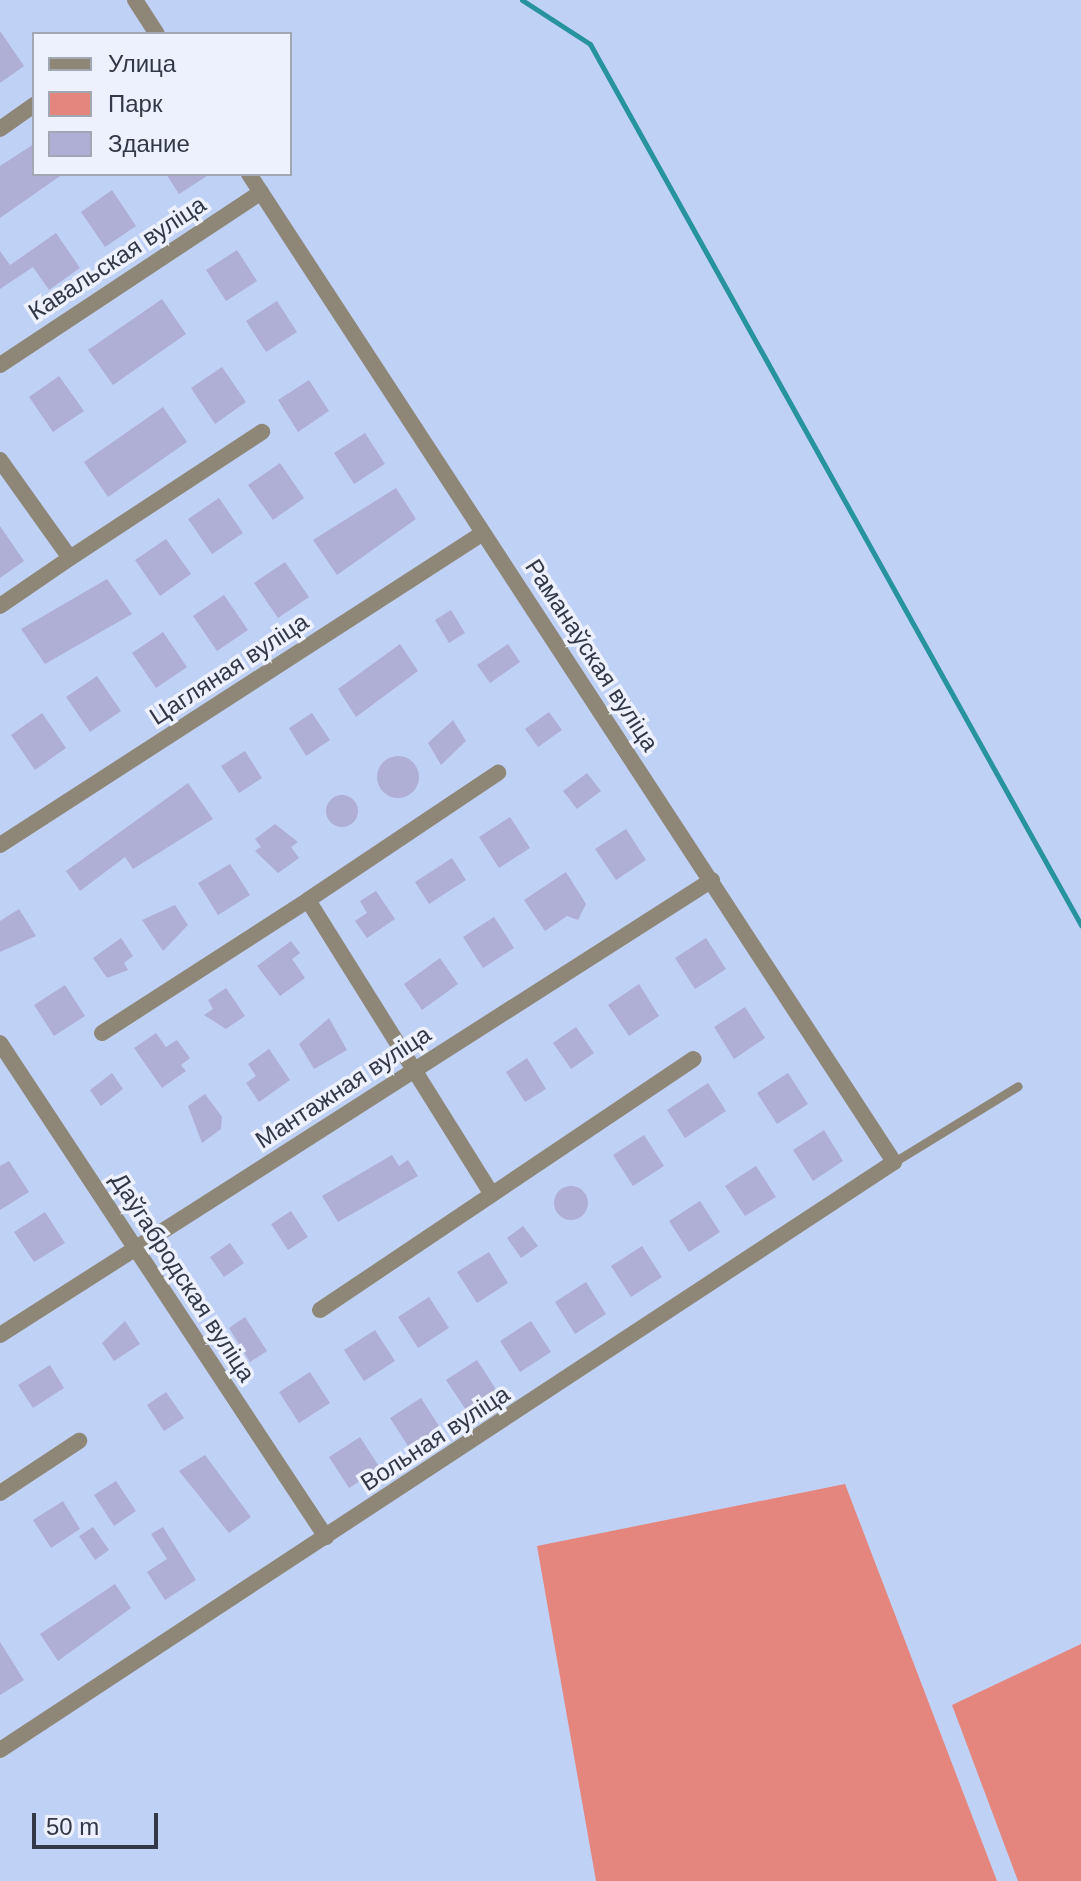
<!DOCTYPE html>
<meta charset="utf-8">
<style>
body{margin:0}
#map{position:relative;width:1081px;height:1881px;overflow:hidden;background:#c0d1f6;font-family:Helvetica,sans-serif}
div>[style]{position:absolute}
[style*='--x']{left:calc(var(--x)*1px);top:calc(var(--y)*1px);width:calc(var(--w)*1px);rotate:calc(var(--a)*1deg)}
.green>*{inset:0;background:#e4867e}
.stream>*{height:5px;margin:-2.5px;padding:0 2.5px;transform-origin:2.5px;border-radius:2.5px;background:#26939f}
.building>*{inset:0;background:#afaed5}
.round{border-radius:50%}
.service>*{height:9px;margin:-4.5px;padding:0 4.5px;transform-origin:4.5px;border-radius:4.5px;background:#8e8777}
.minor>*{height:16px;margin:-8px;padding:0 8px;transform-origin:8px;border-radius:8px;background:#8e8777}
span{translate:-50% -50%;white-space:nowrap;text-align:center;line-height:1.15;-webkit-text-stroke:7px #ecf1fd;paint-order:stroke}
.street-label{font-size:24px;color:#323847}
.legend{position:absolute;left:32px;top:32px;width:260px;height:144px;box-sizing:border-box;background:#ecf1fd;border:2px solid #a2a7b4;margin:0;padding:10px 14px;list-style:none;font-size:24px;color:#323847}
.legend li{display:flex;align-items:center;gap:16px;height:40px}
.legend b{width:40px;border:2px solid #a2a7b4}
.scale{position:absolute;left:32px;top:1813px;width:126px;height:36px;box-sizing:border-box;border:4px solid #323847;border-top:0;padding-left:10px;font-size:24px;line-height:28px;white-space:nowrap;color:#323847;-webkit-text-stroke:6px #ecf1fd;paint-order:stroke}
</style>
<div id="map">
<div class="green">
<i style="clip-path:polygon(845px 1484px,997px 1881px,596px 1881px,537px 1546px)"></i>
<i style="clip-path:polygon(1081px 1644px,1081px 1881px,1018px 1881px,952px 1705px)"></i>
</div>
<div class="stream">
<i style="--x:522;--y:0;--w:81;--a:32.9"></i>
<i style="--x:590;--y:44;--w:1009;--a:60.87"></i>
</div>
<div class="building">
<i style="clip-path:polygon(0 31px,24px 66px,0 83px)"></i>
<i style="clip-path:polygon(34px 144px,34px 174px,63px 174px,0 218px,0 166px)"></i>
<i style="clip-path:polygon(166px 174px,210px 174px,179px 194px)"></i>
<i style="clip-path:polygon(112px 190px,136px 226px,105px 247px,81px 212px)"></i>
<i style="clip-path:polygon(56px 233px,80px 268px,49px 290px,33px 267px,0 289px,0 251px,10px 265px)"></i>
<i style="clip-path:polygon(237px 250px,257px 281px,226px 301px,206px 270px)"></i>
<i style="clip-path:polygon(162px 299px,186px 334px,113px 385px,88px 350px)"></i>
<i style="clip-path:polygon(277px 301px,297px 332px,266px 352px,246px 321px)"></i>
<i style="clip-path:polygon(222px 367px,246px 402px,215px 424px,191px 388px)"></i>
<i style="clip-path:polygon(59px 376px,84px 411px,53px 432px,29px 397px)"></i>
<i style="clip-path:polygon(309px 380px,329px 411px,298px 432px,278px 400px)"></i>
<i style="clip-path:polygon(163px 407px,187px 442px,108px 497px,84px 462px)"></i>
<i style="clip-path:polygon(365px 433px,385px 464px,354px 484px,334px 453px)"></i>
<i style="clip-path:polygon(280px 463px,304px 498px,273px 520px,248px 485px)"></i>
<i style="clip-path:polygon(396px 488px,416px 519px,337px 575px,313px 540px)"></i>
<i style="clip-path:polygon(219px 498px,243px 533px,212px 554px,188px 519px)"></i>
<i style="clip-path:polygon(0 526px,24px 561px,0 578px)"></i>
<i style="clip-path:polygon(166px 539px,191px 574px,160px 596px,135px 560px)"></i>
<i style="clip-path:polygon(285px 562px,309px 597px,278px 618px,254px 583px)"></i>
<i style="clip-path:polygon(107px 579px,132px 614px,45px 664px,21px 629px)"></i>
<i style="clip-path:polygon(224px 595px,248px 630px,217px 651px,193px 616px)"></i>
<i style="clip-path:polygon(451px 610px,465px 633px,449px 643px,435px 620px)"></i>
<i style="clip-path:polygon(163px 632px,187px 667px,156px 688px,132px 653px)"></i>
<i style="clip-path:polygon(400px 644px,418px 671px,356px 717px,338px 689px)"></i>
<i style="clip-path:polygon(508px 644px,520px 662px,490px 683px,477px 665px)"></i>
<i style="clip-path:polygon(97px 676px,121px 711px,90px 732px,66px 697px)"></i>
<i style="clip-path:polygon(549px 712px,562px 730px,538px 747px,525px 729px)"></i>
<i style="clip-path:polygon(42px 713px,66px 748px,35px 770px,11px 735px)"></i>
<i style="clip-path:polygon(312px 713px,330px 740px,306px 756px,289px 728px)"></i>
<i style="clip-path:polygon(453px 720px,466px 741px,441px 765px,428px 743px)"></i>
<i style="clip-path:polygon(245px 751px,262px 778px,239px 793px,221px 766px)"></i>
<i class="round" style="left:377px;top:756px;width:42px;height:42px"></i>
<i style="clip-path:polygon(587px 773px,601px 791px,577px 809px,563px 791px)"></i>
<i style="clip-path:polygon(188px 783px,213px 819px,133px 869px,125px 857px,80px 891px,66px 871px)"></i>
<i class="round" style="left:326px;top:795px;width:32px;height:32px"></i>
<i style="clip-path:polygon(510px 817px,530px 848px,499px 868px,479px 837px)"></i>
<i style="clip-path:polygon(275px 824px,298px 842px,291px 847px,299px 858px,278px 873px,255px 851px,261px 847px,255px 839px)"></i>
<i style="clip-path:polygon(626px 829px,646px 860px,616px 880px,595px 849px)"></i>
<i style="clip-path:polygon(452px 858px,466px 880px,429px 904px,415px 882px)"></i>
<i style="clip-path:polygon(230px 864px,250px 895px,218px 915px,198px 883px)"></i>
<i style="clip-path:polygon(566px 872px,586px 904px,578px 920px,567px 916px,545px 931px,524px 900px)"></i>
<i style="clip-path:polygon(376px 891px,395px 919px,367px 938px,355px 921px,367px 913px,360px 901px)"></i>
<i style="clip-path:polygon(175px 905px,188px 925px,163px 951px,142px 920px)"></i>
<i style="clip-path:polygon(19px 909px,36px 936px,0 952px,0 921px)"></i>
<i style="clip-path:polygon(494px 917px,514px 948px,483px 968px,463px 937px)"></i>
<i style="clip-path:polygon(121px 938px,133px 956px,124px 963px,128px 970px,107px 978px,93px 958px)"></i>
<i style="clip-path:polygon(706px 938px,726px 969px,695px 989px,675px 958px)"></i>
<i style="clip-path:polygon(291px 941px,300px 953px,292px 959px,305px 978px,280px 996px,257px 966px)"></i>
<i style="clip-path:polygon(440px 958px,458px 984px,422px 1010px,404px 984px)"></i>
<i style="clip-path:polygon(639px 984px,659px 1016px,629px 1036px,608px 1005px)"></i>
<i style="clip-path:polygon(65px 985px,85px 1016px,54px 1036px,34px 1005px)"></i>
<i style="clip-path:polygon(226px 988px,245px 1016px,226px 1029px,204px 1015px,213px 1009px,208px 1000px)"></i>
<i style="clip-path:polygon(745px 1007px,765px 1038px,734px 1059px,714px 1027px)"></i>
<i style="clip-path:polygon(329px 1018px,347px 1050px,314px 1069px,299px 1044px)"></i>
<i style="clip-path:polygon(576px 1027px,594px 1053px,571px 1069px,553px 1043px)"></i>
<i style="clip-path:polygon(156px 1033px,166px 1047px,177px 1040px,190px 1058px,181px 1065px,186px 1071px,162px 1088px,134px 1048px)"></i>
<i style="clip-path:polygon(269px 1049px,290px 1080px,259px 1102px,246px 1083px,256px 1076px,248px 1064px)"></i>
<i style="clip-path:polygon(527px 1058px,546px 1089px,525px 1102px,506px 1072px)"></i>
<i style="clip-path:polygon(112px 1073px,123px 1089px,101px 1106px,90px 1090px)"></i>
<i style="clip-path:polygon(788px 1073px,808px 1104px,777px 1124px,757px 1093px)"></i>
<i style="clip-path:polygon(708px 1083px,726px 1111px,685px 1138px,667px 1110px)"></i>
<i style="clip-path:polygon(205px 1094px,222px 1117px,221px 1129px,202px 1143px,188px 1106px)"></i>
<i style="clip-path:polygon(824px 1130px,843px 1161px,813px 1181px,793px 1150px)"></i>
<i style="clip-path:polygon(644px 1135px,664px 1166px,633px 1186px,613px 1155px)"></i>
<i style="clip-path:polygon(392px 1155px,399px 1166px,408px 1160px,418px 1176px,338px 1222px,322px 1196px)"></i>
<i style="clip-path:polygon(9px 1161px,29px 1192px,0 1210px,0 1166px)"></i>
<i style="clip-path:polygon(756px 1166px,776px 1197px,745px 1216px,725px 1186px)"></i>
<i class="round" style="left:554px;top:1186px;width:34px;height:34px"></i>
<i style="clip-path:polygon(700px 1201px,720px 1232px,689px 1252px,669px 1221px)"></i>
<i style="clip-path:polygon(291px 1211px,308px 1237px,288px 1250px,271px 1224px)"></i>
<i style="clip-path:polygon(45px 1212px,65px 1243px,34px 1262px,14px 1232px)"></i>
<i style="clip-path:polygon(523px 1226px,538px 1246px,521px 1258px,507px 1238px)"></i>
<i style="clip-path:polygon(230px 1243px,244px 1263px,224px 1277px,210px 1257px)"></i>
<i style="clip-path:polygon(642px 1246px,662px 1277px,631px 1297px,611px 1266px)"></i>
<i style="clip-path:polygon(489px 1252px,508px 1283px,477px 1303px,457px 1272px)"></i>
<i style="clip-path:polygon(586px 1282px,606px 1314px,575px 1334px,555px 1302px)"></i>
<i style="clip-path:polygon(429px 1297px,449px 1328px,418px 1348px,398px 1317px)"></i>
<i style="clip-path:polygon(245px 1317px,267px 1351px,250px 1362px,229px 1328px)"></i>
<i style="clip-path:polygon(125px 1321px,140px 1344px,114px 1361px,102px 1343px)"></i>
<i style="clip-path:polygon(531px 1321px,551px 1352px,520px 1372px,500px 1341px)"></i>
<i style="clip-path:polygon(375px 1330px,395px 1361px,364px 1381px,344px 1350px)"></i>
<i style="clip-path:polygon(477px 1360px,497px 1391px,466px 1410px,446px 1380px)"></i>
<i style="clip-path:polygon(50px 1365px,64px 1388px,33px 1408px,18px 1385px)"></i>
<i style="clip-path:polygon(310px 1372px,330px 1403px,299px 1423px,279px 1392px)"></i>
<i style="clip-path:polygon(166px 1392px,184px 1418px,164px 1431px,147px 1405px)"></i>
<i style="clip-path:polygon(421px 1398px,441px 1429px,410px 1449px,390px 1418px)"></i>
<i style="clip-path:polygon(360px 1437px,380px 1468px,349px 1488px,329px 1457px)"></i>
<i style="clip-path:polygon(205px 1455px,251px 1517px,229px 1533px,179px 1471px)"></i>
<i style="clip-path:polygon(116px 1481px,136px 1511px,114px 1526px,94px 1495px)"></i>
<i style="clip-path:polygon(63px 1501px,80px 1529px,51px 1548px,33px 1520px)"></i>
<i style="clip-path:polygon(93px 1527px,109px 1550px,95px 1560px,79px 1536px)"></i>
<i style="clip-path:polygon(163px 1527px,196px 1580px,165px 1600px,147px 1572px,167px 1559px,151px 1534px)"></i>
<i style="clip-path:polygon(115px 1584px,131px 1608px,58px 1661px,40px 1634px)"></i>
<i style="clip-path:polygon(0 1642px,24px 1680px,0 1695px)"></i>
</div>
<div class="service">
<i style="--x:894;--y:1162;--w:145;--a:-31.5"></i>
</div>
<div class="minor">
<i style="--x:135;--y:0;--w:40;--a:57.1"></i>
<i style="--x:0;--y:129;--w:42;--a:-35.2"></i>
<i style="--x:0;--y:365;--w:313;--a:-33.5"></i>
<i style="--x:0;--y:460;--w:120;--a:54.5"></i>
<i style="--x:70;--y:558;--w:230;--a:-33.3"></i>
<i style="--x:0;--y:606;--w:85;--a:-34.4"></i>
<i style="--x:0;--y:845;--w:575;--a:-32.86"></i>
<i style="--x:102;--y:1033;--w:245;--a:-32.8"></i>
<i style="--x:0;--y:1043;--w:592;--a:56.58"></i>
<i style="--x:491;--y:1193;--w:345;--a:-122"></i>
<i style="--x:308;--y:900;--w:229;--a:-33.8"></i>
<i style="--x:320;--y:1310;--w:450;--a:-33.9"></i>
<i style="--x:0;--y:1335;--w:845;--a:-32.58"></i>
<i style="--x:0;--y:1493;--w:95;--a:-33.4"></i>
<i style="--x:0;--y:1750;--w:1070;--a:-33.33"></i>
<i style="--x:894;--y:1162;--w:1180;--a:-123.14"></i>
</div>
<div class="street-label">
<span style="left:117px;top:258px;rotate:-33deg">Кавальская вуліца</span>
<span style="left:592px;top:655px;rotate:57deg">Раманаўская вуліца</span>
<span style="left:229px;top:669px;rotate:-33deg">Цагляная вуліца</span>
<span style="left:343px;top:1087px;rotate:-33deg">Мантажная вуліца</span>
<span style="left:183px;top:1277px;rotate:57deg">Даўгабродская вуліца</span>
<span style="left:435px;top:1438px;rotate:-33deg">Вольная вуліца</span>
</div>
<ul class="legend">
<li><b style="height:10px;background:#8e8777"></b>Улица</li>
<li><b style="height:22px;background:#e4867e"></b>Парк</li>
<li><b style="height:22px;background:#afaed5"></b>Здание</li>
</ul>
<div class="scale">50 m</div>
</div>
